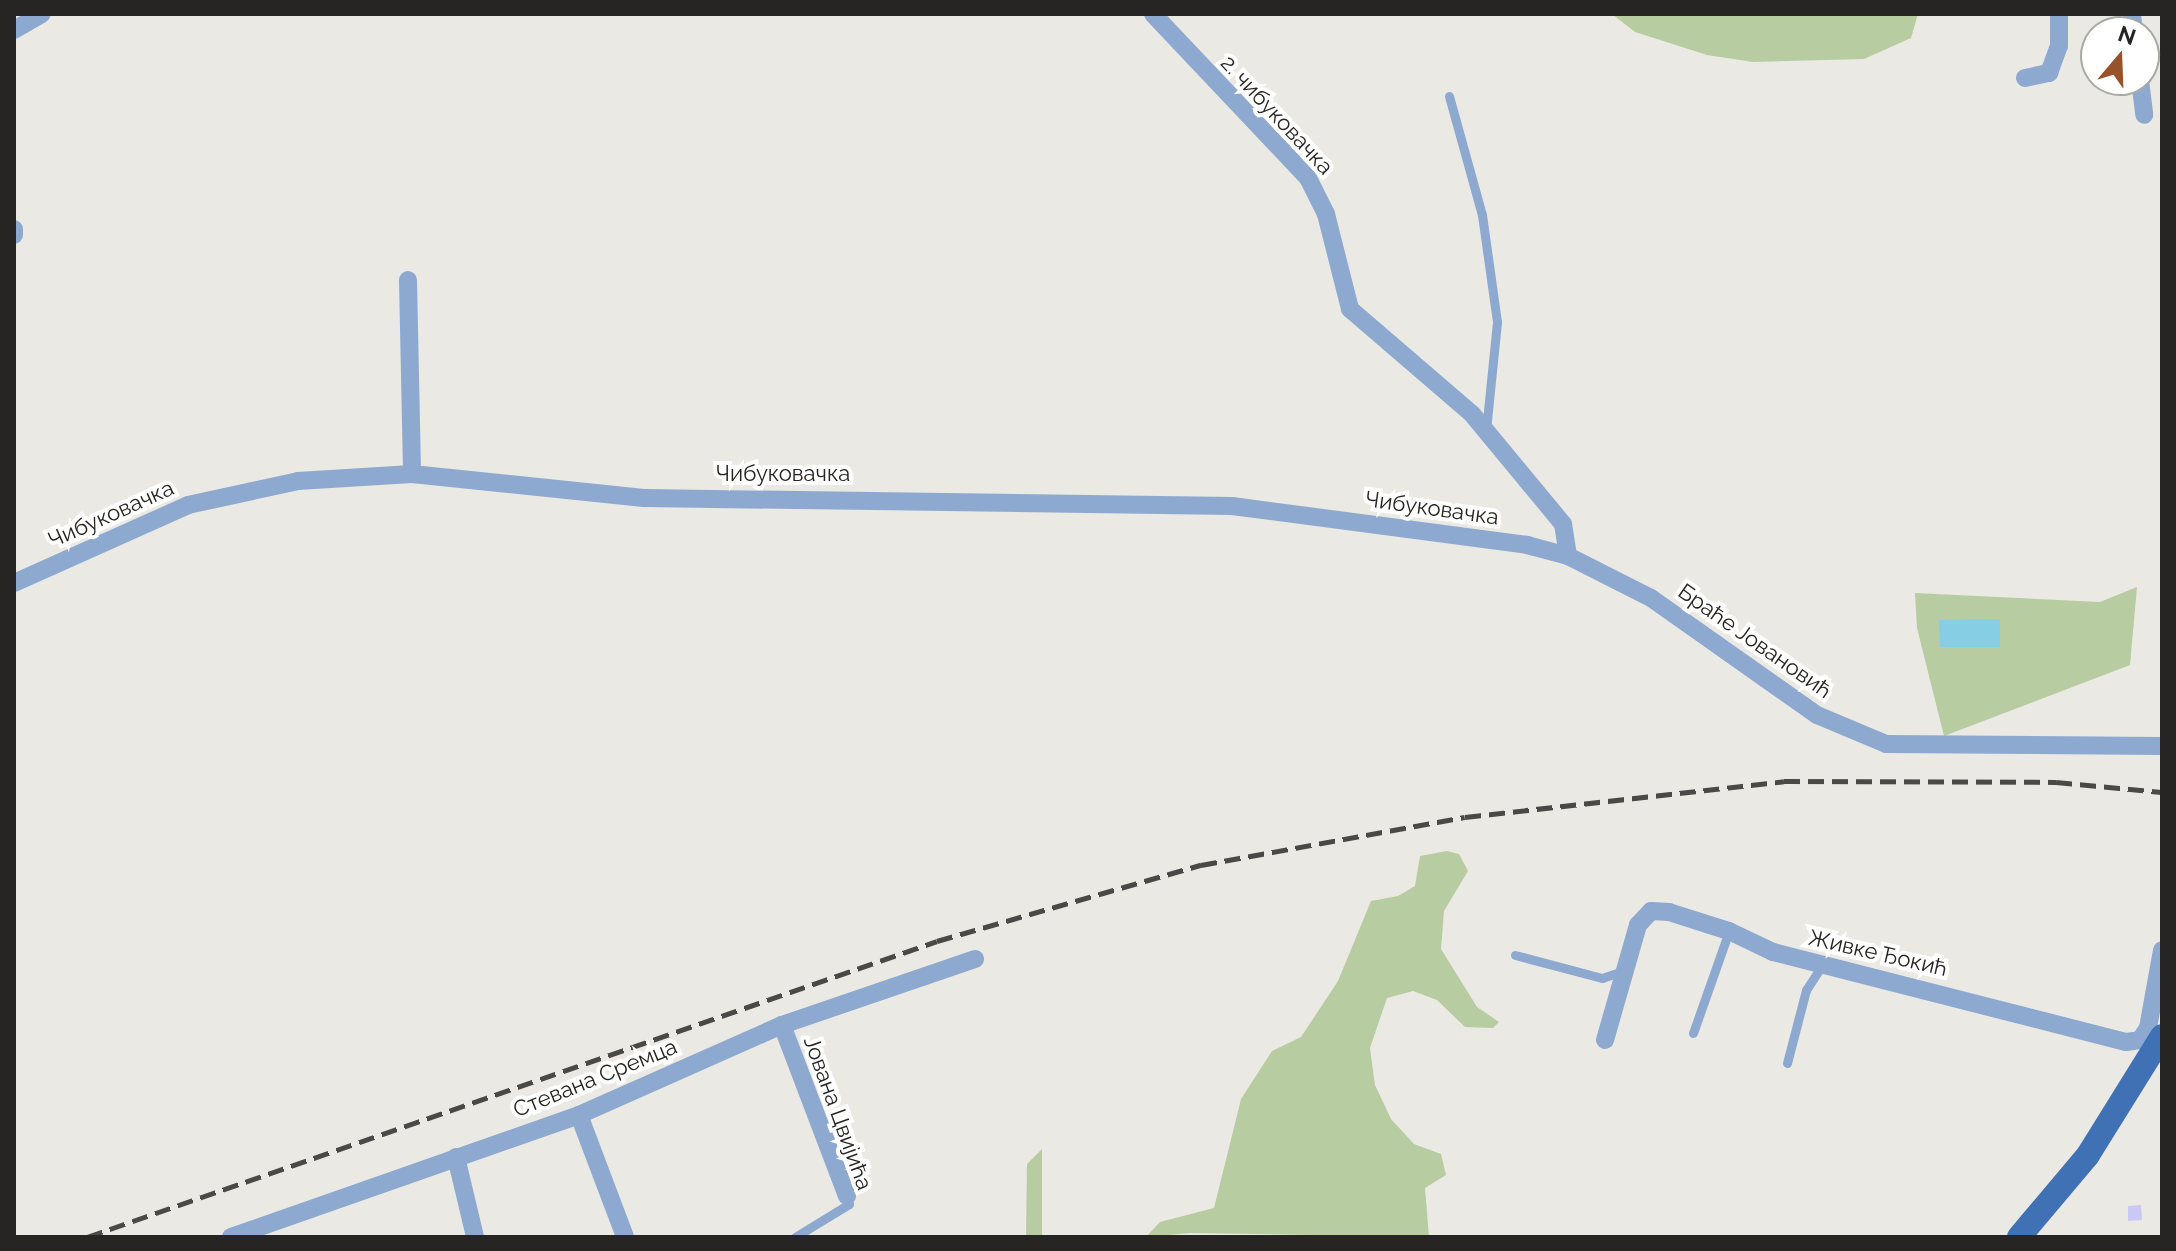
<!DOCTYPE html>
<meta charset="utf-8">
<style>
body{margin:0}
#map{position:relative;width:2176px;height:1251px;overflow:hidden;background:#ebe9e3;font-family:Raleway,sans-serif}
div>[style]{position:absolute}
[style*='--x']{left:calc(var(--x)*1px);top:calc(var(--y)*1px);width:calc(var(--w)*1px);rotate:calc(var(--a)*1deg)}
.green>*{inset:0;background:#b7cca1}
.water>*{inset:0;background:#85cee4}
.building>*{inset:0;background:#ccc8f6}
.service>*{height:9px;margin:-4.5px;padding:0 4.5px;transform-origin:4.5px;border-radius:4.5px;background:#8ea9cf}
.minor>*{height:18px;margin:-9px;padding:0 9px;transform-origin:9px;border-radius:9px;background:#8ea9cf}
.primary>*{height:24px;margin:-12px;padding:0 12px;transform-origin:12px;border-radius:12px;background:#3f71b4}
.rail>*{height:5px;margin-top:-2.5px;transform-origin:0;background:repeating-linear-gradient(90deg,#4a4947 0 16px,transparent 0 24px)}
span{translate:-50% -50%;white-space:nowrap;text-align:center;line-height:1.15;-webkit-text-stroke:8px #fff;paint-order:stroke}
.street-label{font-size:22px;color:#262523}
.frame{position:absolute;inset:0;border:16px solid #262523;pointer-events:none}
.north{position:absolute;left:2080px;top:16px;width:80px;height:80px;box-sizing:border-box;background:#fff;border:2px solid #a8a8a7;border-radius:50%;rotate:19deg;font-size:22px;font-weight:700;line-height:32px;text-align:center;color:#262523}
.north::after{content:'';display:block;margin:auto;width:28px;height:36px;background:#98522a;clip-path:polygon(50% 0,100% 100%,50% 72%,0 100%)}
</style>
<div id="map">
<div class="green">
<i style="clip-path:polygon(1612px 14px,1918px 14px,1911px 38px,1864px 59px,1753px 62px,1707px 55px,1635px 32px)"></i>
<i style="clip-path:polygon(2137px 587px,2130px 665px,1944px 736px,1917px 628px,1915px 593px,2100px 602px)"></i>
<i style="clip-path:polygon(1447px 851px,1459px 854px,1468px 871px,1444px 911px,1441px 949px,1477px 1007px,1499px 1022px,1493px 1028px,1465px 1027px,1437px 1000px,1413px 991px,1387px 998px,1370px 1048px,1375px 1085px,1391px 1119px,1414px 1144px,1441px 1154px,1446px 1175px,1425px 1188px,1429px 1237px,1190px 1233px,1146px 1237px,1160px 1222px,1214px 1208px,1241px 1099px,1272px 1051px,1301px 1037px,1338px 981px,1371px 901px,1398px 896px,1415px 886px,1420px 856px)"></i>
<i style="clip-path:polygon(1042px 1149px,1042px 1237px,1026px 1237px,1027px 1164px)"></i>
</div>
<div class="water">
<i style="clip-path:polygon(2000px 619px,2000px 647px,1940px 647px,1939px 620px)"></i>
</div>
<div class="building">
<i style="clip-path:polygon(2141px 1205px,2142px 1220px,2128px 1221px,2128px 1206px)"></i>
</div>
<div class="service">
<i style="--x:1449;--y:96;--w:123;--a:74.5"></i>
<i style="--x:1482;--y:215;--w:108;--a:82"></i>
<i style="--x:1497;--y:322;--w:109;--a:95.8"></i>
<i style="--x:1515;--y:955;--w:90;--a:14.8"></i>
<i style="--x:1602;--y:978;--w:21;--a:-19"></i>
<i style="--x:1693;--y:1033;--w:108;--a:-70.6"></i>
<i style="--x:1787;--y:1063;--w:75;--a:-75.4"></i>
<i style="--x:1806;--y:990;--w:30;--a:-57"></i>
<i style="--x:795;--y:1237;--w:63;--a:-31.4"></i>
<i style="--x:849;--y:1204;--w:8;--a:-104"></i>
</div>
<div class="minor">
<i style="--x:1153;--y:14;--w:226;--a:46.6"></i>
<i style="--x:1308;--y:178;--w:40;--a:63.4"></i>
<i style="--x:1326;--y:214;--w:98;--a:75.8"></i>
<i style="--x:1350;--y:309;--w:161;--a:40.7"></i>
<i style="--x:1472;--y:414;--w:143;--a:50.4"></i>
<i style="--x:1563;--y:524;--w:32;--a:81"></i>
<i style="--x:2132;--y:14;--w:18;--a:84"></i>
<i style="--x:14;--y:30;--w:32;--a:-30"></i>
<i style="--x:2025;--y:78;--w:25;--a:-12"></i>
<i style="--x:2049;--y:73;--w:29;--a:-70"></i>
<i style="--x:2059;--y:46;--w:31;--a:-90"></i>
<i style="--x:2140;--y:80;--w:35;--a:83"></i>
<i style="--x:14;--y:229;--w:6;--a:90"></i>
<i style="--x:408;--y:280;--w:194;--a:88.8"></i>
<i style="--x:14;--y:583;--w:191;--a:-24.1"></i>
<i style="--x:188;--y:505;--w:113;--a:-12.3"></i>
<i style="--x:298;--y:481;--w:114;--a:-3.5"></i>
<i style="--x:412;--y:474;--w:233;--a:5.9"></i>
<i style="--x:644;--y:498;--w:588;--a:0.78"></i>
<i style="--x:1232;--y:506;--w:298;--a:7.5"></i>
<i style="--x:1527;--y:545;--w:42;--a:15"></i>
<i style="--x:1568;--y:556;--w:93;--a:26.8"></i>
<i style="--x:1651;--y:598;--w:203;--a:35.2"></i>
<i style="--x:1817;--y:715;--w:75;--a:22.8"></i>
<i style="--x:1886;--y:744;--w:276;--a:0.4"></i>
<i style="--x:782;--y:1025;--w:183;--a:69.2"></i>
<i style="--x:1605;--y:1040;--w:120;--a:-74"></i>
<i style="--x:1638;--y:925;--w:19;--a:-47"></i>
<i style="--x:1651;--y:911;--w:18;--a:3"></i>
<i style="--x:1669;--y:912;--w:63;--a:17.6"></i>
<i style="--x:1729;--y:931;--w:49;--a:25.5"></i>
<i style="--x:1773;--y:952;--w:364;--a:14.3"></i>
<i style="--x:2126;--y:1042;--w:14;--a:-8"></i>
<i style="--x:2140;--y:1040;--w:14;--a:-56"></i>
<i style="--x:2148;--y:1028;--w:79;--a:-79.8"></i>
<i style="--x:579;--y:1115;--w:130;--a:69.3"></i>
<i style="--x:456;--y:1157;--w:82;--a:76.6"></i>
<i style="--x:231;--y:1237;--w:369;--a:-19.3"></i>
<i style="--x:579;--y:1115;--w:222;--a:-23.9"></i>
<i style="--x:782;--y:1025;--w:204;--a:-18.9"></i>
</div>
<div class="primary">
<i style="--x:2019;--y:1237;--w:107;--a:-49.9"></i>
<i style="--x:2088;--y:1155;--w:140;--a:-58.1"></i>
</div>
<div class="rail">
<i style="--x:87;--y:1237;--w:900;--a:-19.2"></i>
<i style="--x:937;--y:941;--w:275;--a:-16.1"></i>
<i style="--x:1201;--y:865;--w:268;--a:-10.3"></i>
<i style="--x:1465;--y:817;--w:321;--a:-6.4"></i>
<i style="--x:1784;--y:781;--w:272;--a:0.2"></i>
<i style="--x:2056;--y:782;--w:106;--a:5.4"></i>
</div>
<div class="street-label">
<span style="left:1277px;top:115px;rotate:47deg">2. чибуковачка</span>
<span style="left:783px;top:474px">Чибуковачка</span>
<span style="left:1432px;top:508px;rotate:8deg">Чибуковачка</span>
<span style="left:111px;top:514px;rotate:-24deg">Чибуковачка</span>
<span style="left:1755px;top:641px;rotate:35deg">Браће Јовановић</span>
<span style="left:1878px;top:953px;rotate:13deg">Живке Ђокић</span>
<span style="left:595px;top:1078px;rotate:-22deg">Стевана Сремца</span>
<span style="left:838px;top:1113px;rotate:70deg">Јована Цвијића</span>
</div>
<div class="frame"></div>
<div class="north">N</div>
</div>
